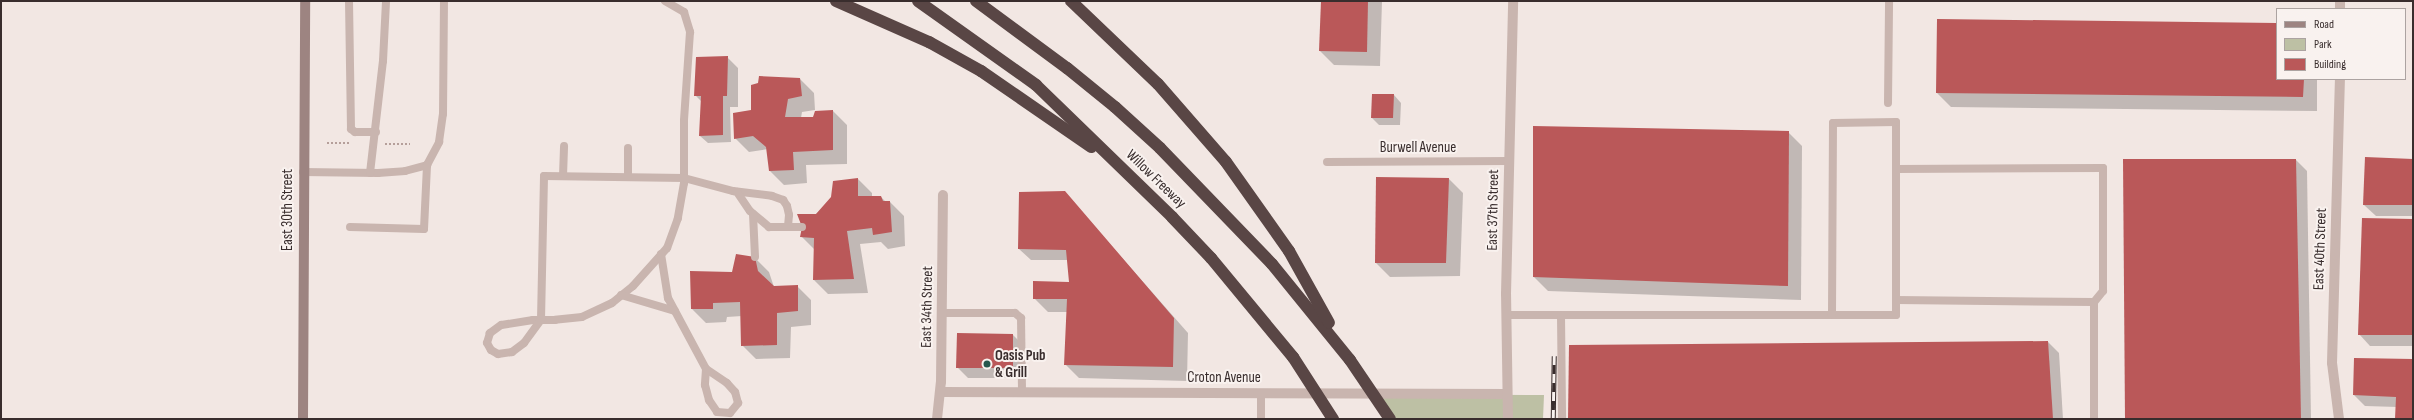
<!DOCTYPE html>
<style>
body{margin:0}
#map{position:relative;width:2414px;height:420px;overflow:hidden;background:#f2e7e3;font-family:"Sofia Sans Condensed",sans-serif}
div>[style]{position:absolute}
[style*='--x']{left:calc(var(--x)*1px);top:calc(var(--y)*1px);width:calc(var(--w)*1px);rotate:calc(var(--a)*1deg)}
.green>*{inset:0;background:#bdc0a4}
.shadow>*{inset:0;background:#0003}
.building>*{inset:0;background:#ba5859}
.path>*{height:2.5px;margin-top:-1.25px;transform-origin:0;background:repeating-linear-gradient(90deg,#b59f9a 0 2px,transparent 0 4px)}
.service>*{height:8px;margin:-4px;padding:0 4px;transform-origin:4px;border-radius:4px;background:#c9b5af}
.minor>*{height:10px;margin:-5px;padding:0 5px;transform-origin:5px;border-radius:5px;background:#c9b5af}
.secondary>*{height:10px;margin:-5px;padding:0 5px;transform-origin:5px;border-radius:5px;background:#9d8481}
.motorway>*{height:12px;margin:-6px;padding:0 6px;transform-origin:6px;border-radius:6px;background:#594645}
.rail>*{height:4.5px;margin-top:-2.25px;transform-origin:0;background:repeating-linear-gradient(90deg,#f9f2ef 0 9px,#392d2d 0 18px);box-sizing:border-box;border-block:1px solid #392d2d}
.motorway-bridge>*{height:12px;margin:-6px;padding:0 6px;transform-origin:6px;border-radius:6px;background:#594645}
.dots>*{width:11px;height:11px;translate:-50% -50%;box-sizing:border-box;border:2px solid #f9f2ef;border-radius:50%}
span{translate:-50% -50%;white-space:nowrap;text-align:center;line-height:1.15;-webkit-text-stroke:4px #f9f2ef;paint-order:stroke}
.street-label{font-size:15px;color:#392d2d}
.poi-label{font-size:15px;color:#392d2d;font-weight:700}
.left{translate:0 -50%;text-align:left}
.frame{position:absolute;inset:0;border:2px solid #392d2d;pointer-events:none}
.legend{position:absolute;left:2276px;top:8px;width:130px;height:72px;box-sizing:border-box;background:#f9f2ef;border:1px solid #aca3a1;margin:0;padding:5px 7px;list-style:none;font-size:12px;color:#392d2d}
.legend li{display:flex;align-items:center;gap:8px;height:20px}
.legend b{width:20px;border:1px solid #aca3a1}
</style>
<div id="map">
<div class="green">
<i style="clip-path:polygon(1376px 394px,1544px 395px,1543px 419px,1391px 419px)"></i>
</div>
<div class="shadow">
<i style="clip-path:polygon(1322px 1px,1382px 1px,1380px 66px,1334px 65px,1320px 51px)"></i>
<i style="clip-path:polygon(2277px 24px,2277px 79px,2317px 79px,2317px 111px,1951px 107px,1937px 93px)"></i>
<i style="clip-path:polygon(727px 57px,738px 68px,738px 107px,730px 107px,731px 142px,708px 143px,700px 136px,702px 102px,696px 96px)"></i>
<i style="clip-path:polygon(800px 79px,814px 93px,815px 110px,802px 112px,801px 118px,813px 118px,816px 111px,833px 111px,847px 125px,847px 164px,806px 165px,807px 183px,784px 185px,770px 171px,768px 149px,749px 152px,735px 138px,752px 110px)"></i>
<i style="clip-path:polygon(1394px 95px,1401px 103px,1400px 125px,1379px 125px,1372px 118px)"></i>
<i style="clip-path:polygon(1788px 132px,1802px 146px,1801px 300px,1548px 291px,1534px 277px)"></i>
<i style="clip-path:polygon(2296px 160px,2307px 171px,2311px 419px,2126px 419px)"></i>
<i style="clip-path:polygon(2413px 160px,2413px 216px,2376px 216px,2364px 205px)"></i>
<i style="clip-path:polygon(1377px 178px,1449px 179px,1463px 193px,1460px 276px,1390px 277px,1376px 263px)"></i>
<i style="clip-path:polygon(858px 179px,872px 193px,872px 197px,881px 197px,886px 202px,890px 202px,904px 216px,905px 246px,888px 249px,881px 242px,860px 244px,868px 293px,828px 294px,814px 280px,815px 250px,801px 236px,816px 214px)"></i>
<i style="clip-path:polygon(1064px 192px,1188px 333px,1187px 381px,1079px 378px,1065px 364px,1067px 312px,1048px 312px,1034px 298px,1070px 283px,1069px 260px,1031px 260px,1019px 249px)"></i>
<i style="clip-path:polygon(2413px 220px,2413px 346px,2370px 346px,2359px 334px)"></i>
<i style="clip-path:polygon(755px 258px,769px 272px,774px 287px,797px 286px,811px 300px,811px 325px,791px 327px,790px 358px,756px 359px,742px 345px,742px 316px,727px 317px,726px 322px,706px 323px,692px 309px,733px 273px)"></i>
<i style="clip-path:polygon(1013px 335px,1024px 346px,1023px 378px,968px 378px,957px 367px)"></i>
<i style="clip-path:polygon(2048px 342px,2059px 353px,2063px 419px,1569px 419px)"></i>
<i style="clip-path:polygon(2413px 360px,2413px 419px,2396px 419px,2397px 407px,2365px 406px,2354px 395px)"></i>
</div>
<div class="building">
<i style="clip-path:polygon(1321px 1px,1368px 1px,1367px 52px,1319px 51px)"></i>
<i style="clip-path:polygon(1937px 19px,2277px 23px,2277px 79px,2304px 79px,2303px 97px,1936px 93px)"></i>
<i style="clip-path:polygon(728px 56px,727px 96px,723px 96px,723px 135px,699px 136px,701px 96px,694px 96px,696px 57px)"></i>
<i style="clip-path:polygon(759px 76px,800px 78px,802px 96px,788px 99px,785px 117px,813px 117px,815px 111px,833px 110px,833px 150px,793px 152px,794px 170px,769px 171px,766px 147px,753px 136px,734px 139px,733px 113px,751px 110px,751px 85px,758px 83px)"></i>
<i style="clip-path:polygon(1372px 94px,1394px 94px,1393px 118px,1371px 118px)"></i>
<i style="clip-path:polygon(1533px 126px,1789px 131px,1788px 286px,1533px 277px)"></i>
<i style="clip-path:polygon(2365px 157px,2413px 159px,2413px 205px,2363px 205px)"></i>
<i style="clip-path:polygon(2123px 159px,2296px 159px,2301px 419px,2125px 419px)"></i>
<i style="clip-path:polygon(1376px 177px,1449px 178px,1446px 263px,1375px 263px)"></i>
<i style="clip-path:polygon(858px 178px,858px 196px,881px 196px,883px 201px,890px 201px,892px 232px,873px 235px,872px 228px,847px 231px,854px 279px,813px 280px,814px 238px,800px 237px,802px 227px,797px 214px,816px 214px,831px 197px,833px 181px)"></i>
<i style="clip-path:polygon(1065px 191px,1174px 318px,1173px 367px,1064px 365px,1067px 299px,1033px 299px,1033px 281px,1069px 282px,1066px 250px,1018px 249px,1019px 192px)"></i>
<i style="clip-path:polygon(2362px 218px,2413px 219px,2413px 335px,2358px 335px)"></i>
<i style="clip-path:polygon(736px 254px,755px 257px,758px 271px,774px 286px,798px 285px,798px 311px,777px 313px,777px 345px,741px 346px,740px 302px,713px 303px,713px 309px,691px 309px,690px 271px,732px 272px)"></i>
<i style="clip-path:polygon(957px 333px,1013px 334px,1013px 368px,956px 368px)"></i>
<i style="clip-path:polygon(2048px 341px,2053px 419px,1568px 419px,1569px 345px)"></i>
<i style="clip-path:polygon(2354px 358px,2413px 359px,2413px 419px,2395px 419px,2396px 397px,2353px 395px)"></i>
</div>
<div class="path">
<i style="--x:327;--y:143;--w:23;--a:0"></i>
<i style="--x:385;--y:144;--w:25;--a:0"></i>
</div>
<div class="service">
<i style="--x:349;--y:1;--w:128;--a:89.1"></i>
<i style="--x:351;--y:129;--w:5;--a:37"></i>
<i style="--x:355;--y:132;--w:21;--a:0"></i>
<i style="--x:665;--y:1;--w:22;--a:30"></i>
<i style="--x:684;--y:12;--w:21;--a:73"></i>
<i style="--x:690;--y:32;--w:89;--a:93.9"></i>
<i style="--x:684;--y:121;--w:62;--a:90"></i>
<i style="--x:684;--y:183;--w:36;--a:100"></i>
<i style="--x:678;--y:218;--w:32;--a:110"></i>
<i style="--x:667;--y:248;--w:51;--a:131.8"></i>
<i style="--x:633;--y:286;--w:27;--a:141"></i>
<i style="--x:612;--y:303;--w:33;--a:155"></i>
<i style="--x:582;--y:317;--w:27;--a:174"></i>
<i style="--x:555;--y:320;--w:22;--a:180"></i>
<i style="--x:533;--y:320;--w:32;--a:171"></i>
<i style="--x:501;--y:325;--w:14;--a:144"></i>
<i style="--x:490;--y:333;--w:10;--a:107"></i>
<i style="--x:487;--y:343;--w:8;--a:60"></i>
<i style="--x:491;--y:350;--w:8;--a:30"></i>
<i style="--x:498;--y:354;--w:14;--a:-8"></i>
<i style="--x:512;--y:352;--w:15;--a:-37"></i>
<i style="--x:524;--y:343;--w:29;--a:-54"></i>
<i style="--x:541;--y:320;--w:144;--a:-88.8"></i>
<i style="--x:544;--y:176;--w:140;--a:0.8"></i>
<i style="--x:684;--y:178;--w:51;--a:14.9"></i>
<i style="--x:733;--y:191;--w:39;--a:7"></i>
<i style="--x:772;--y:196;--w:12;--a:20"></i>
<i style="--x:783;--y:200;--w:7;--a:56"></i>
<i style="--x:787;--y:206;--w:9;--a:77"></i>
<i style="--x:789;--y:215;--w:11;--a:95"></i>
<i style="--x:1888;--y:103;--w:102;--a:-89.4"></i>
<i style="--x:1327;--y:162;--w:182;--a:-0.3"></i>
<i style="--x:1896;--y:169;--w:207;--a:-0.3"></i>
<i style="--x:2103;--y:168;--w:123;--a:90"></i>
<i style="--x:2103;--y:291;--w:14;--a:129"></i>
<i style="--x:303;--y:172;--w:75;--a:0.8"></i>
<i style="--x:378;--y:173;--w:27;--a:-4"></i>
<i style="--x:405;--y:171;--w:23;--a:-15"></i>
<i style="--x:427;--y:165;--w:26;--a:-62"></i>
<i style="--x:439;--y:142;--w:28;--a:-82"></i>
<i style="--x:443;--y:114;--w:113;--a:-89.5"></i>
<i style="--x:370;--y:173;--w:113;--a:-83.4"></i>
<i style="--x:383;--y:61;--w:60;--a:-87.1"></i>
<i style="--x:563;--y:176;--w:30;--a:-88"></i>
<i style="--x:628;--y:177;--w:29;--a:-90"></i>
<i style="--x:737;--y:192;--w:23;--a:56"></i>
<i style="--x:750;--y:211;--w:25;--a:40"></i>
<i style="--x:769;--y:227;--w:33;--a:0"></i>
<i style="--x:753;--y:214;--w:43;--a:87.3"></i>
<i style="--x:350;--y:227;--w:74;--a:1.5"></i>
<i style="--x:424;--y:229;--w:64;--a:-87.3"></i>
<i style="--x:661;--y:254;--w:45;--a:81"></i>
<i style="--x:668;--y:298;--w:81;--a:61.8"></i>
<i style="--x:706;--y:369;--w:16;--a:94"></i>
<i style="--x:705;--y:385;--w:16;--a:75"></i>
<i style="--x:709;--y:400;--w:14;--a:56"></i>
<i style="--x:717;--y:412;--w:13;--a:4"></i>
<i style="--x:730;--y:413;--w:13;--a:-51"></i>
<i style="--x:738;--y:403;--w:11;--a:-105"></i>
<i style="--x:735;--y:392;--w:12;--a:-132"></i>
<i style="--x:727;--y:383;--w:25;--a:-146"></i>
<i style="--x:621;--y:295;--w:56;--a:16.5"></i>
<i style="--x:1896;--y:300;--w:198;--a:0.6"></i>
<i style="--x:2094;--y:302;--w:117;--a:90"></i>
<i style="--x:942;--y:313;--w:73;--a:0"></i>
<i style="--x:1015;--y:313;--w:8;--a:40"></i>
<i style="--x:1021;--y:318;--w:74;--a:89.2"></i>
<i style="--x:1507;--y:315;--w:389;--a:0"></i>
<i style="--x:1896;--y:315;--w:193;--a:-90"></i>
<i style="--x:1896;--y:122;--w:63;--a:179.1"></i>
<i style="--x:1833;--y:123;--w:192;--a:90.3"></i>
<i style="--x:1561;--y:315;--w:104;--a:89.4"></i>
<i style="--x:1261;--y:393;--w:26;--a:90"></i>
</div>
<div class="minor">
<i style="--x:2340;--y:9;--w:8;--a:-90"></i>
<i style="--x:941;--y:392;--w:566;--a:0.2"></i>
<i style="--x:937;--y:419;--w:37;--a:-84"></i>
<i style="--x:941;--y:382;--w:187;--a:-89.4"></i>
<i style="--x:1508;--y:419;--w:125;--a:-90.9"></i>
<i style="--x:1506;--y:294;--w:293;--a:-88.6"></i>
<i style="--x:2339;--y:419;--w:56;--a:-97.1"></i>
<i style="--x:2332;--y:363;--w:284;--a:-88.4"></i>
</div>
<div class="secondary">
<i style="--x:303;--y:419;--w:418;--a:-89.7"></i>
</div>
<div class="motorway">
<i style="--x:836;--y:1;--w:102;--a:23.8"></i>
<i style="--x:929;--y:42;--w:60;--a:29.1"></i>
<i style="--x:981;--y:71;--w:134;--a:34.6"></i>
<i style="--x:918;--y:1;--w:145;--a:35.4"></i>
<i style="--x:1036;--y:85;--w:190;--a:44.1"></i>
<i style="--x:1172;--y:217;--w:57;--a:46.4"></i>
<i style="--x:1211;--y:258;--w:129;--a:50.4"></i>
<i style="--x:976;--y:1;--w:113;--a:36.4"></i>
<i style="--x:1067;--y:68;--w:62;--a:39.1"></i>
<i style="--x:1115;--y:107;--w:61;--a:42.3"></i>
<i style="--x:1160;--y:148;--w:161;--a:46"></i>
<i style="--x:1272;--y:264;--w:124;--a:50.9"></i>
<i style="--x:1071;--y:1;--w:120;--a:43.7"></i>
<i style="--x:1158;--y:84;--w:103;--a:48.9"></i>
<i style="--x:1226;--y:162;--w:109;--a:54.7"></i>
<i style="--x:1289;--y:251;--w:82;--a:60.9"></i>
</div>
<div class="rail">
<i style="--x:1553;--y:419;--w:63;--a:-89.1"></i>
</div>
<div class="motorway-bridge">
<i style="--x:1293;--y:357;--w:74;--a:57.2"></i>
<i style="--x:1350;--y:360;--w:71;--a:55.9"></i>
</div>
<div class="dots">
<i style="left:987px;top:364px;background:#26574e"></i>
</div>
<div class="street-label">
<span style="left:1418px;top:148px">Burwell Avenue</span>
<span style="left:1156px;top:179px;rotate:44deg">Willow Freeway</span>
<span style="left:288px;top:210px;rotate:-90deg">East 30th Street</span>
<span style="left:1493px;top:210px;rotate:-89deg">East 37th Street</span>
<span style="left:2320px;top:249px;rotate:-88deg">East 40th Street</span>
<span style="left:927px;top:307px;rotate:-89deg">East 34th Street</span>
<span style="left:1224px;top:378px">Croton Avenue</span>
</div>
<div class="poi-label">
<span class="left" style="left:995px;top:364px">Oasis Pub<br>&amp; Grill</span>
</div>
<div class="frame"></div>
<ul class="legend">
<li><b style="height:5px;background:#9d8481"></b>Road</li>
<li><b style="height:11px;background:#bdc0a4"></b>Park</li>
<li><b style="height:11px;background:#ba5859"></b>Building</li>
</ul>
</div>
